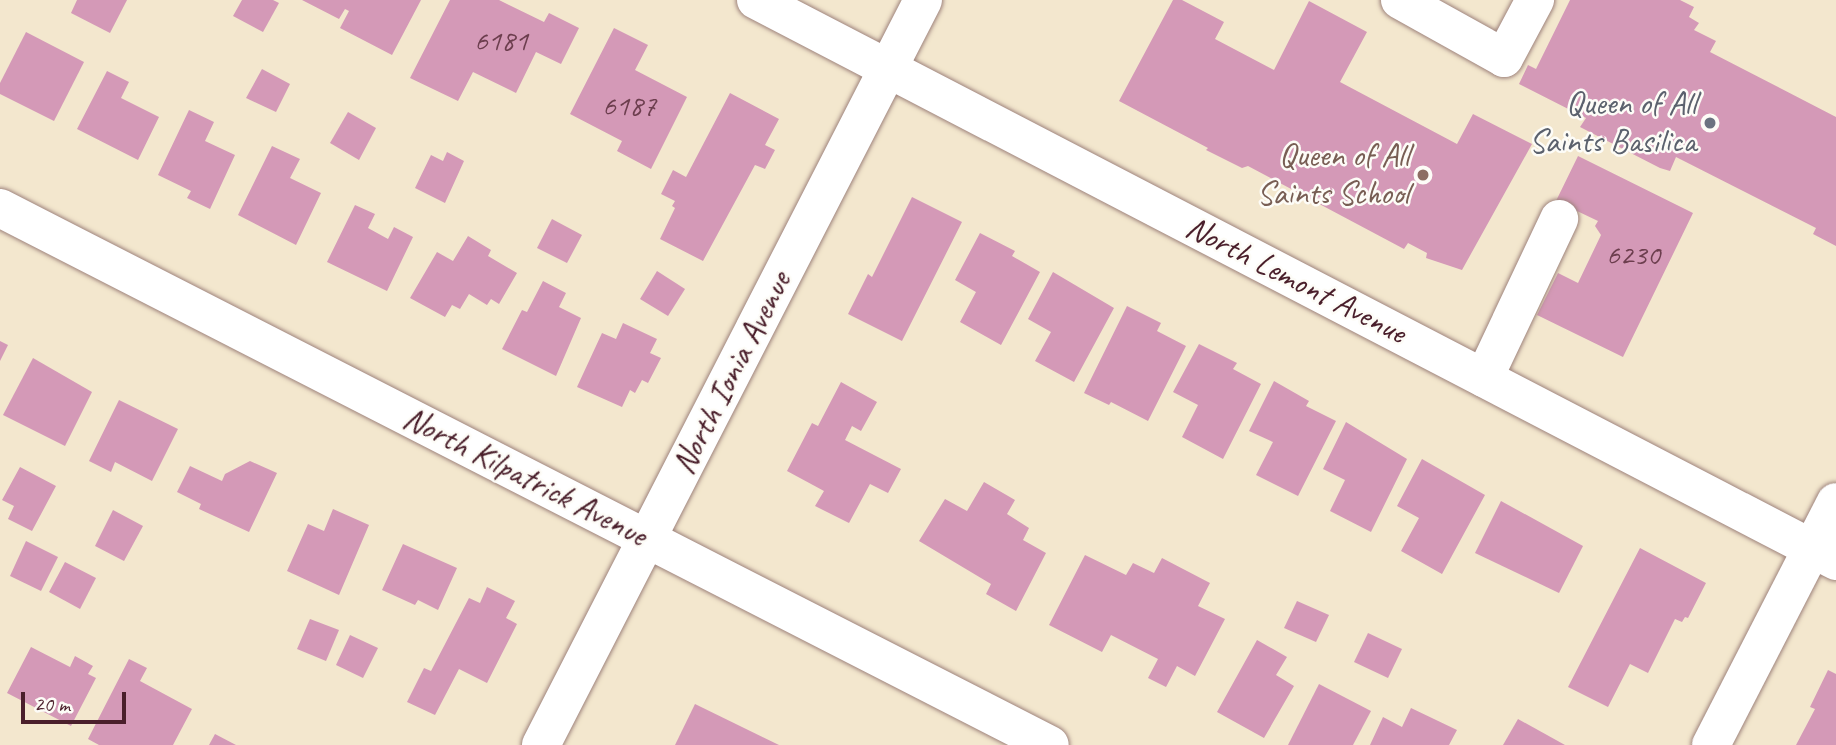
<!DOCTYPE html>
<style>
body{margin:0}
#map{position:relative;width:1836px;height:745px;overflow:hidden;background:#f3e7ce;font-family:Caveat,sans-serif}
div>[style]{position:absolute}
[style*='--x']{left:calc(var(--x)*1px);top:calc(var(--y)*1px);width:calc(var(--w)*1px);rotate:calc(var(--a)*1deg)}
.building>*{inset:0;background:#d499b7}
.roads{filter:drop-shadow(0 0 2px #9e837c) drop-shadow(0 0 2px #9e837c)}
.minor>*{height:38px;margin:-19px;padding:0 19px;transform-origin:19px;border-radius:19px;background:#fff}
.dots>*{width:19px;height:19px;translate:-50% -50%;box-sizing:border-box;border:4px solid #fdfcf7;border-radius:50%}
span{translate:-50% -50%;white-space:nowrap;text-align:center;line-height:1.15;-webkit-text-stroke:5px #fdfcf7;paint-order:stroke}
.number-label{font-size:30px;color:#6c3e4e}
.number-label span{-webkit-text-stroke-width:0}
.worship-label{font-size:33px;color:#5b616d}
.right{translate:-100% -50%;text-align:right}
.education-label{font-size:33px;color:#785e54}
.street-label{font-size:33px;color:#4a1f2b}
.scale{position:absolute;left:21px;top:692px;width:105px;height:32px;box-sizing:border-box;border:4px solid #4a1f2b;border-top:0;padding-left:9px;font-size:21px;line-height:24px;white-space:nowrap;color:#4a1f2b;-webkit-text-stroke:5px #fdfcf7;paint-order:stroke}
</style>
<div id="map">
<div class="building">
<i style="clip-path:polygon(77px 0,127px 0,110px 33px,71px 13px)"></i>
<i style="clip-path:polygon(242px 0,273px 0,279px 3px,263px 32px,233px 16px)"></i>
<i style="clip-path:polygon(302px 0,421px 0,392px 55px,340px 28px,349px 11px,345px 9px,339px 19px)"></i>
<i style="clip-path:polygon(450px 0,499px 0,544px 22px,549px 13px,579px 28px,561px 64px,536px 52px,516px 93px,473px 72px,458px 101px,410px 78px)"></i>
<i style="clip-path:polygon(1173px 0,1182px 0,1224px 22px,1215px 39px,1274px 70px,1309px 1px,1367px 32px,1340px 82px,1457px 144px,1473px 114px,1532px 144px,1462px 270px,1426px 258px,1427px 253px,1408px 243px,1404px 249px,1248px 166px,1242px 168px,1206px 150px,1208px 148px,1119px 101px)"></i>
<i style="clip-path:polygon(1570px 0,1680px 0,1694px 7px,1689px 17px,1699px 23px,1694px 30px,1716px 41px,1710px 52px,1836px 117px,1836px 246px,1813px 234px,1816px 228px,1676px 157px,1670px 171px,1660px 168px,1580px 127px,1586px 118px,1519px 84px,1528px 65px,1536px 69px)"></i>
<i style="clip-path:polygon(614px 28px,648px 45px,635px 70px,687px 97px,651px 169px,617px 151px,622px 141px,570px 114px)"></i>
<i style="clip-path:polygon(26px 32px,84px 62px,54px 121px,0 94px,0 83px)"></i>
<i style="clip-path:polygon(262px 69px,290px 84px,276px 112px,246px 98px)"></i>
<i style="clip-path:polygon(107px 71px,129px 82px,121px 98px,159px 117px,138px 160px,77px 129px)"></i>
<i style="clip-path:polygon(730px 93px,779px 119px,765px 145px,775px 150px,765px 169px,755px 165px,703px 261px,660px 239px,675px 208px,672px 206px,675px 201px,661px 194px,673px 170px,686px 177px)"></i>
<i style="clip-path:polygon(189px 110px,214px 122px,205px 141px,235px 155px,210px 209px,187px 198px,191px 191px,158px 175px)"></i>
<i style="clip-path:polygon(348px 112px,376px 128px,359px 160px,330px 143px)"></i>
<i style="clip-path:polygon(272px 146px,300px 159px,290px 178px,321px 193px,296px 245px,238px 215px)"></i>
<i style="clip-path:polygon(447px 152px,464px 161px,445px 203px,415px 188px,431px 155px,443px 161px)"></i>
<i style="clip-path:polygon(1578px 156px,1693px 213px,1623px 357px,1537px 315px,1558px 273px,1578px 283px,1601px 235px,1595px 226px,1598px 221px,1556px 201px)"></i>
<i style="clip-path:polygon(912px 197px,962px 222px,902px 341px,848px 314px,868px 274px,872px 277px)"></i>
<i style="clip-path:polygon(355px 205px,375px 214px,368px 228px,388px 239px,394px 227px,413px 237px,387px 291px,327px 262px)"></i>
<i style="clip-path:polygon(552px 219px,582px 235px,567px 263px,537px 248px)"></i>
<i style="clip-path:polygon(980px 233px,1015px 251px,1012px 256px,1040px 272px,1001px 345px,960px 322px,976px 292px,955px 280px)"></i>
<i style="clip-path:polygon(468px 236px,491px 250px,488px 256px,517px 273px,499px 304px,491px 299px,487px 305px,469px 294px,460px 309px,452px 305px,445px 317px,410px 298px,437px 252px,453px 261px)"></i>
<i style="clip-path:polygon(657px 271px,685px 289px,668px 316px,640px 299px)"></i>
<i style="clip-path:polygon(1053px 272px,1114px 308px,1074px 382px,1035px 361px,1051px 332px,1028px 319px)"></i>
<i style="clip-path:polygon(543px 281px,566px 293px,559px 307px,581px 318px,556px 376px,502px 349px,522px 310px,527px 312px)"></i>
<i style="clip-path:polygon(1127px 306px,1161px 323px,1157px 331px,1186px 346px,1148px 421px,1111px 402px,1109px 405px,1084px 393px)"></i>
<i style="clip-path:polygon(623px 323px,657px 339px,650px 353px,661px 358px,648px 383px,642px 380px,635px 393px,630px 390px,622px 407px,577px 387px,602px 333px,616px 339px)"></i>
<i style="clip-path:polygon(0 341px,8px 345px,0 361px)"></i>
<i style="clip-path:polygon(1199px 344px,1237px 363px,1233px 369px,1261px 384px,1223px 459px,1182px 437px,1198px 405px,1173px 392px)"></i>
<i style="clip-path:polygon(33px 358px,92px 392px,65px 446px,3px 415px)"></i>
<i style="clip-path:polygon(1274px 381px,1309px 401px,1306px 406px,1336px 421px,1298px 496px,1256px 475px,1273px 442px,1249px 431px)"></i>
<i style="clip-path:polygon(841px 382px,877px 402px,861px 431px,852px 426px,845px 440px,901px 469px,888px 493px,870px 484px,849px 523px,815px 506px,824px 491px,787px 471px,812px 423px,818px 426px)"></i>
<i style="clip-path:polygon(119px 400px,178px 429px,152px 481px,115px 462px,111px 472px,89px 461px)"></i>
<i style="clip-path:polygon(1346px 422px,1407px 459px,1371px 532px,1330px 511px,1345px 480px,1323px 469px)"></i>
<i style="clip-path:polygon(1422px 459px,1485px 495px,1442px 574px,1401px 551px,1419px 518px,1397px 506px)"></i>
<i style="clip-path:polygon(250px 461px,277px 473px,249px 532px,199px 509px,201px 504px,177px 492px,190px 466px,222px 481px,225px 474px)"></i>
<i style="clip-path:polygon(20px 467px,56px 486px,32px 531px,8px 519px,14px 506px,2px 500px)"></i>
<i style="clip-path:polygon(984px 482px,1015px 500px,1007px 514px,1029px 528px,1023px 540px,1046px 553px,1016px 611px,986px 594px,991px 584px,919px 541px,945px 499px,967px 511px)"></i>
<i style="clip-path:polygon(1501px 501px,1583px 546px,1559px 593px,1475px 553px)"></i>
<i style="clip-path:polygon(333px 509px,369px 525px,339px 595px,287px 571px,308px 524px,324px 531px)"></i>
<i style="clip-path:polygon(113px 510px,143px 526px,124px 561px,95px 546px)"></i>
<i style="clip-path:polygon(26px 541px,58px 557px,41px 591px,10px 576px)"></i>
<i style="clip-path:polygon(403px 544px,457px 568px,438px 610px,418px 600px,415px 605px,382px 590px)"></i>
<i style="clip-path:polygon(1640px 548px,1706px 583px,1688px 618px,1685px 617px,1682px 622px,1675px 619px,1648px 673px,1630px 664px,1608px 707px,1568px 687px)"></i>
<i style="clip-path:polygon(1085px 555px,1126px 575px,1133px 563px,1154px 573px,1162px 558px,1210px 583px,1198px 606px,1225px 619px,1195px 676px,1177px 666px,1166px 687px,1148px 678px,1158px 659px,1111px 635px,1102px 652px,1049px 625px)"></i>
<i style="clip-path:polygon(65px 562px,96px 578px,80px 609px,49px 592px)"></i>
<i style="clip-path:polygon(487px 587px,515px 601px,506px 618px,517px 624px,487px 683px,459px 669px,435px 715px,407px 702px,424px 668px,431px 671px,469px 598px,480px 603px)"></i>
<i style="clip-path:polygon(1297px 601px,1329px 615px,1316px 642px,1284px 628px)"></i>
<i style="clip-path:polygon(310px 619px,339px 630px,326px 661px,297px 649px)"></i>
<i style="clip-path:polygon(1368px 633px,1402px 649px,1388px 678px,1354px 662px)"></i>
<i style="clip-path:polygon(350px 635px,378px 648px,363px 678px,336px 665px)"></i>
<i style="clip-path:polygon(1257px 640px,1287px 657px,1276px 675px,1294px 686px,1264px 738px,1217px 712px)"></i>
<i style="clip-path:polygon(31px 647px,70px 667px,75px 656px,93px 666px,88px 674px,96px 678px,71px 726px,7px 693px)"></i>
<i style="clip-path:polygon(129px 659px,147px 668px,140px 681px,192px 709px,173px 745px,99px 745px,88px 739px)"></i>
<i style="clip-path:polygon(1828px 670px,1836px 674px,1836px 745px,1796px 745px,1815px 709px,1810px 707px)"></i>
<i style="clip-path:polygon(1319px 684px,1371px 711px,1353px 745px,1288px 745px)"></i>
<i style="clip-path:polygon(695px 704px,779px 745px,675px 745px)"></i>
<i style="clip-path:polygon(1411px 708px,1457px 730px,1449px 745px,1370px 745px,1383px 717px,1402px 727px)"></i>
<i style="clip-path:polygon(1518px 719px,1565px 745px,1503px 745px)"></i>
<i style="clip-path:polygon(215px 734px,236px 745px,209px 745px)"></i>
</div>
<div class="roads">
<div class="minor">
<i style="--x:756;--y:0;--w:1217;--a:27.45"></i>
<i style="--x:1400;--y:0;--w:119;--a:29.1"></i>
<i style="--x:1504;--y:58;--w:66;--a:-61.9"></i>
<i style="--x:0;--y:208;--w:1179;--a:27.09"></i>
<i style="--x:1484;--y:378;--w:176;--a:-64.7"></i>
<i style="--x:541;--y:745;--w:837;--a:-62.85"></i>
<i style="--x:1711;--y:745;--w:273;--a:-62.8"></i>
</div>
</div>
<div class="dots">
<i style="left:1710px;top:123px;background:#6b7280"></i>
<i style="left:1423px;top:175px;background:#8d6e63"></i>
</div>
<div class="number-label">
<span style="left:501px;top:40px">6181</span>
<span style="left:629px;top:105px">6187</span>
<span style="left:1633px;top:254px">6230</span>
</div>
<div class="worship-label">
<span class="right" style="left:1696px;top:123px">Queen of All<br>Saints Basilica</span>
</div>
<div class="education-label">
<span class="right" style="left:1409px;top:175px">Queen of All<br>Saints School</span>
</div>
<div class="street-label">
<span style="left:1296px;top:280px;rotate:27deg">North Lemont Avenue</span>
<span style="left:732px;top:373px;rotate:-63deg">North Ionia Avenue</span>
<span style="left:525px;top:477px;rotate:27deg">North Kilpatrick Avenue</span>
</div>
<div class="scale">20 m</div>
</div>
